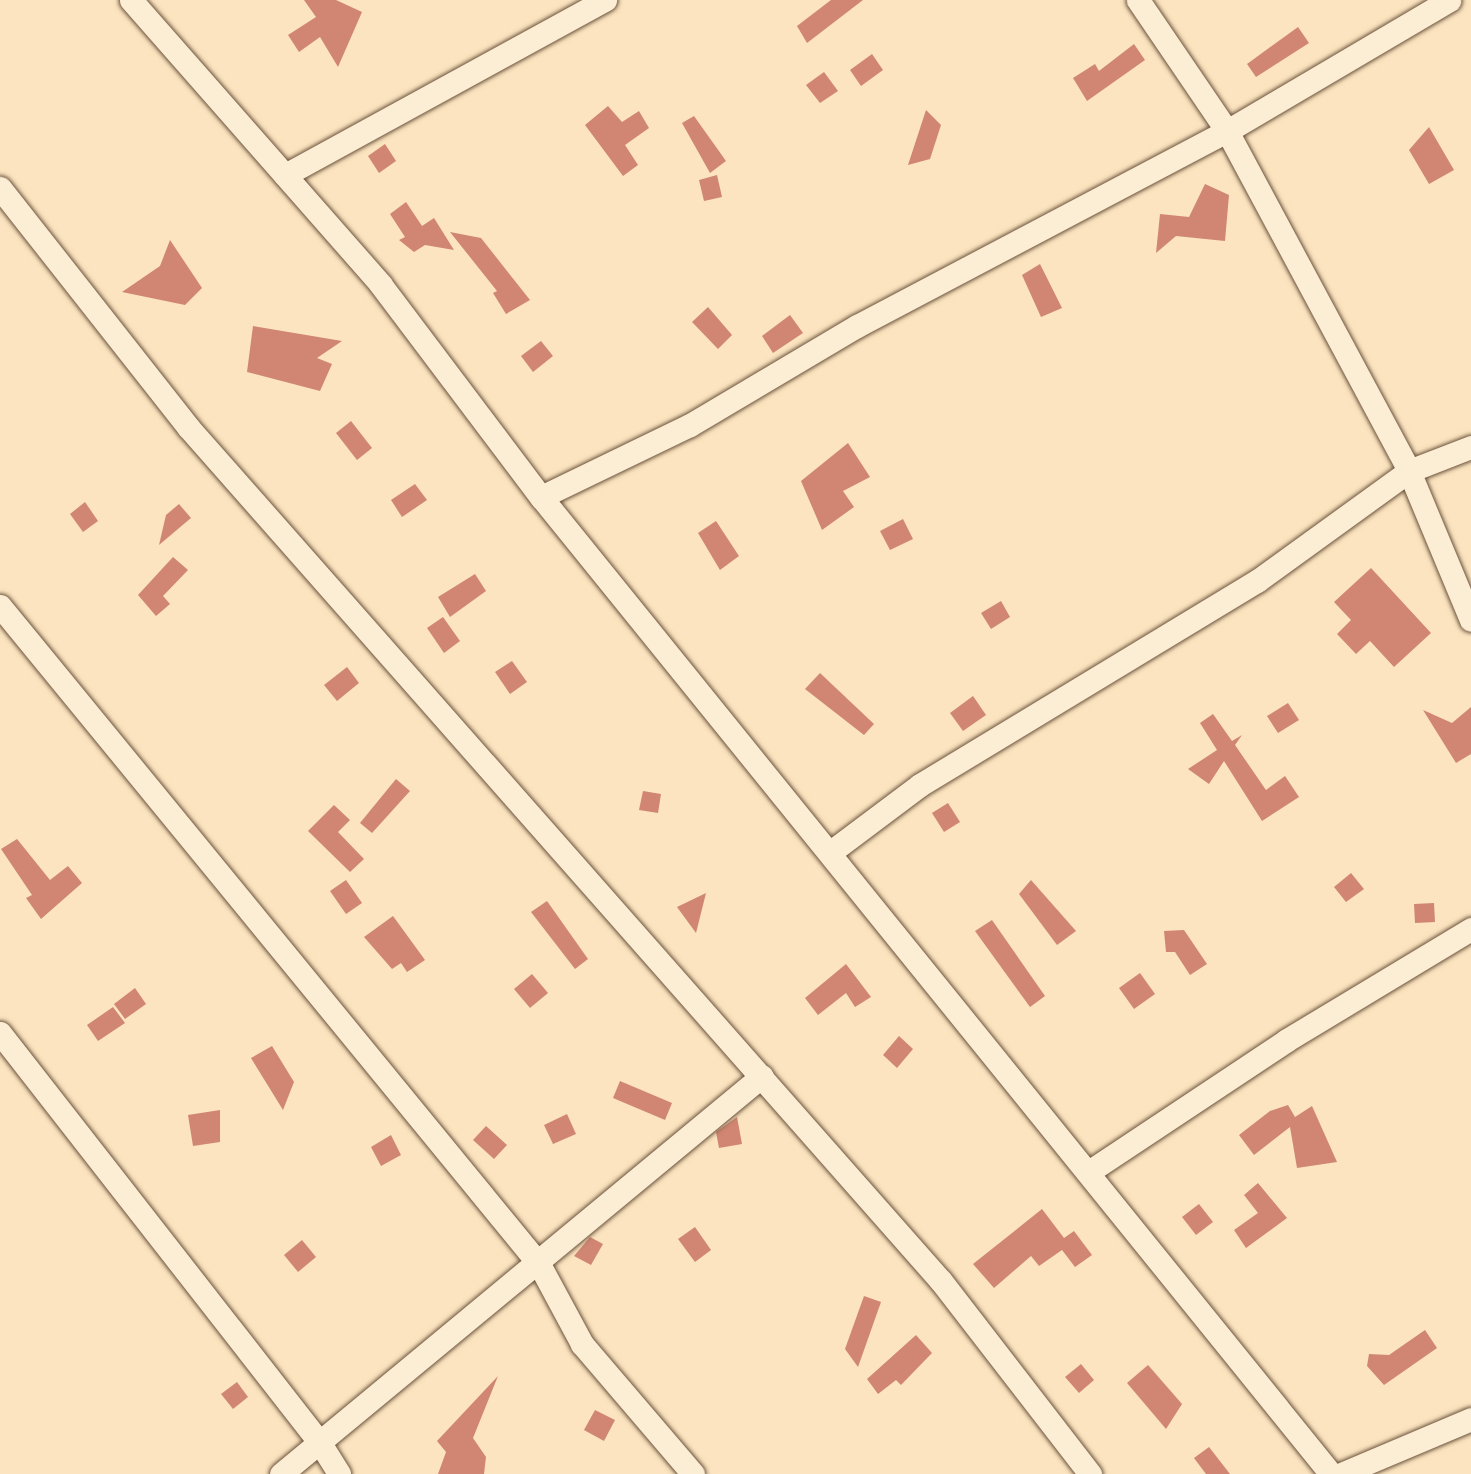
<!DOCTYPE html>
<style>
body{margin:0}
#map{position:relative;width:1471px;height:1474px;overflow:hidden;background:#fbe4bf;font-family:"Sorts Mill Goudy",serif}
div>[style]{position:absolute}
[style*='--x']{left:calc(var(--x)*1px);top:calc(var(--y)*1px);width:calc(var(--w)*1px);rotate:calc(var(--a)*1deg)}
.building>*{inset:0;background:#d08673}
.roads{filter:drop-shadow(0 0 2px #6b523c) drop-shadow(0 0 2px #6b523c)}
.street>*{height:23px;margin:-11.5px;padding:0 11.5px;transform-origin:11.5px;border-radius:11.5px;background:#fcedd5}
span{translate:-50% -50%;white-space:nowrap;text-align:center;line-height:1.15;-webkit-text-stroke:5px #fcedd5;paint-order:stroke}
</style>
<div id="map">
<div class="building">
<i style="clip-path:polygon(304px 0,336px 0,362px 12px,338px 67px,320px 37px,299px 52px,288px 35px,316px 17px)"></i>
<i style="clip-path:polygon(831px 0,863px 0,807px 43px,797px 26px)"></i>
<i style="clip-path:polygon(1298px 27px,1309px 43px,1256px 77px,1247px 64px)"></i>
<i style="clip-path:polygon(1134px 44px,1145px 60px,1087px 101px,1073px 78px,1095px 64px,1099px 71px)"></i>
<i style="clip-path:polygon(872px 54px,883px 70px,861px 86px,850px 70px)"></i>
<i style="clip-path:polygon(824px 72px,838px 91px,820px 103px,806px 85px)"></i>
<i style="clip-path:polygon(608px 106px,622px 122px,639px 111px,649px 128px,625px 145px,638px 165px,623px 176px,585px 125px)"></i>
<i style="clip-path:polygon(926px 110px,941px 125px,930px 159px,908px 165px)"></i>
<i style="clip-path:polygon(694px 116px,726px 161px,710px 173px,682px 123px)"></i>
<i style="clip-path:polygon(1429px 127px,1454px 170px,1429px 184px,1409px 150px)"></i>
<i style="clip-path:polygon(385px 144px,396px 161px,379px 173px,368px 156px)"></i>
<i style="clip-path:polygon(717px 175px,722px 197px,704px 201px,699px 180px)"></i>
<i style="clip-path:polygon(1205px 184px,1229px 195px,1225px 241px,1176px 236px,1156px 253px,1160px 214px,1189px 217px)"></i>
<i style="clip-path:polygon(406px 202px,422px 226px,434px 218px,454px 250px,425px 245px,414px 252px,399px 240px,405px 237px,390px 214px)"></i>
<i style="clip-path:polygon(450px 232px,481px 238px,530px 300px,506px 314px,493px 293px,497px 291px)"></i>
<i style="clip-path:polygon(170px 240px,202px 288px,185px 305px,122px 292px,160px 266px)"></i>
<i style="clip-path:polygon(1040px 264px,1062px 308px,1041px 317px,1022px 275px)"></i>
<i style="clip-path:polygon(708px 307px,732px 335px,718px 349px,692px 322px)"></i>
<i style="clip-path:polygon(790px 315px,803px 333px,773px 353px,762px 336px)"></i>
<i style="clip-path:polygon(253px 326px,342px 341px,317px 358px,332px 364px,320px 391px,247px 372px)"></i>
<i style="clip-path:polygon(541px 341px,553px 356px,533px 372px,521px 356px)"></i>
<i style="clip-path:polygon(351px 421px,372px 448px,357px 460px,336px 433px)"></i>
<i style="clip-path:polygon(848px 443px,870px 477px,843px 491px,854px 507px,822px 530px,801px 481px)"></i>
<i style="clip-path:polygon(415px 484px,427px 500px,402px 517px,391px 500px)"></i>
<i style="clip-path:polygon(85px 502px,98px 521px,83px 532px,70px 514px)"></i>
<i style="clip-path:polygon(179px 504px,191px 518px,159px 545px,166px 515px)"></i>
<i style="clip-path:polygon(903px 519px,913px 539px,890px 550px,880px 531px)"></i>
<i style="clip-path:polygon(716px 521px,739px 556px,720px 570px,698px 533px)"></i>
<i style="clip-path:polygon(173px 557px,188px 570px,163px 596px,170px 604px,156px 616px,138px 595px)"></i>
<i style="clip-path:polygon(1371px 568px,1431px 633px,1394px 667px,1370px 641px,1356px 654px,1337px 634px,1351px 620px,1334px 602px)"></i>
<i style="clip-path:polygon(475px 574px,486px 591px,450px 617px,438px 597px)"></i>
<i style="clip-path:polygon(1001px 601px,1010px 617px,991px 629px,981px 613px)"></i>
<i style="clip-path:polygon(443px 617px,460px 641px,444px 653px,427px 628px)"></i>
<i style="clip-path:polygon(512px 661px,527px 682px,510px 694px,495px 672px)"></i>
<i style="clip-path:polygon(347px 667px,359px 683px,337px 701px,324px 685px)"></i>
<i style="clip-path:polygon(820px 673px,874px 724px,864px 735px,805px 689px)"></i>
<i style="clip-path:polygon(973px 696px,986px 715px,963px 731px,950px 713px)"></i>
<i style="clip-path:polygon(1288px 703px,1299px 720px,1278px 733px,1267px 716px)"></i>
<i style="clip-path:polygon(1471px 707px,1471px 754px,1456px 763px,1423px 710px,1452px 723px)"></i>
<i style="clip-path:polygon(1213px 714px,1232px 741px,1242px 735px,1235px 745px,1266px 790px,1285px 776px,1299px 797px,1262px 821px,1224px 761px,1209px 784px,1188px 769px,1217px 750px,1200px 723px)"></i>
<i style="clip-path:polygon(396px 779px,410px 791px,372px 833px,360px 823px)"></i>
<i style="clip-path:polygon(643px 791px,661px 794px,658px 813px,639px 810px)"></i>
<i style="clip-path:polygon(948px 803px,960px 822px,944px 832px,932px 813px)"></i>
<i style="clip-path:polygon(334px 805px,350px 820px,338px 832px,364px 859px,350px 872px,308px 831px)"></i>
<i style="clip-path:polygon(17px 839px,50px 880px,68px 866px,82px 883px,41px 919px,26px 898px,32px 895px,1px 849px)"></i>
<i style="clip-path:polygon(1351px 873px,1364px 889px,1346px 902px,1334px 887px)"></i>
<i style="clip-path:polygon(346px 880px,362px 903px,346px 914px,330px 891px)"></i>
<i style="clip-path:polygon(1031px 880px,1076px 931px,1057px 945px,1019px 894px)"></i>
<i style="clip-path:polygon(706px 893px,696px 933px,677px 907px)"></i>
<i style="clip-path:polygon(547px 901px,588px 959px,575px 969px,531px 912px)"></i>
<i style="clip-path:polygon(1434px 903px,1435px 922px,1415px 923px,1414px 904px)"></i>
<i style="clip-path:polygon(393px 916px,425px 960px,407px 972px,401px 963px,392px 969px,364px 937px)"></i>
<i style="clip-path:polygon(992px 920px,1045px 996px,1030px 1007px,975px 931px)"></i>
<i style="clip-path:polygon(1184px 930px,1207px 964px,1190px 975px,1175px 952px,1166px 952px,1164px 931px)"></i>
<i style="clip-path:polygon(846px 964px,871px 997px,855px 1007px,846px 993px,818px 1015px,805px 998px)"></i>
<i style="clip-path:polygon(1140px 973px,1155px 994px,1134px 1009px,1119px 988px)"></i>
<i style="clip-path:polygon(532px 974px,548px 993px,530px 1008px,514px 989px)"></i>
<i style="clip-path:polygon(135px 988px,146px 1004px,125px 1019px,114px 1004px)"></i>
<i style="clip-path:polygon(113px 1007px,125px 1023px,98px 1041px,87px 1025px)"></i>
<i style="clip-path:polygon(899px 1036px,913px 1049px,897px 1068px,883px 1055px)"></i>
<i style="clip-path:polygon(272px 1046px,294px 1082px,283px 1110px,251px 1058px)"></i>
<i style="clip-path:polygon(620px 1081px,672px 1103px,665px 1120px,613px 1098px)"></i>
<i style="clip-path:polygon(1288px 1105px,1295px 1117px,1312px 1106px,1337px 1162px,1297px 1168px,1290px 1127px,1254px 1155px,1239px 1135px,1270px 1111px)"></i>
<i style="clip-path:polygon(220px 1110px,220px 1142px,193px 1146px,188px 1115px)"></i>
<i style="clip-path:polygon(567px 1114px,576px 1134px,553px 1144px,544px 1125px)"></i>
<i style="clip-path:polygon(737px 1117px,742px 1144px,719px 1148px,716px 1132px)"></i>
<i style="clip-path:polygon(486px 1126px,507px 1145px,494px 1159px,473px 1140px)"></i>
<i style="clip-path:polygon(391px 1135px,401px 1155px,381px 1166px,371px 1147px)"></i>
<i style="clip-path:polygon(1258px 1183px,1287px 1218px,1246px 1248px,1234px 1230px,1258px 1213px,1244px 1195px)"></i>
<i style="clip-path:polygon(1199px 1204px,1213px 1222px,1196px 1235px,1182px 1217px)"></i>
<i style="clip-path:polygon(1042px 1209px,1064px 1238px,1074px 1231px,1092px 1255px,1075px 1267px,1062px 1250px,1039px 1266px,1031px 1256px,994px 1288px,973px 1264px)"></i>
<i style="clip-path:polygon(695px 1227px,711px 1250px,695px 1262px,678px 1239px)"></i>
<i style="clip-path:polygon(590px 1237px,603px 1244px,591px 1265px,574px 1256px)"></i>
<i style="clip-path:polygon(302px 1240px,316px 1257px,298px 1272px,284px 1255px)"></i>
<i style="clip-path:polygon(864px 1296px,881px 1302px,858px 1367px,845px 1349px)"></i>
<i style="clip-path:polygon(1425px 1330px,1437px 1348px,1384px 1385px,1367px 1366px,1369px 1354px,1389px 1355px)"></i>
<i style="clip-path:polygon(916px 1335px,932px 1353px,901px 1385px,896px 1380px,878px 1394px,867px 1379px)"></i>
<i style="clip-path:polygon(1081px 1364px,1094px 1380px,1079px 1393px,1065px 1377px)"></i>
<i style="clip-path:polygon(1148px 1365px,1182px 1404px,1166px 1429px,1127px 1383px)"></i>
<i style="clip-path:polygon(498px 1376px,473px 1438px,486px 1457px,484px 1474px,438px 1474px,446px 1452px,437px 1441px)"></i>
<i style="clip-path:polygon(237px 1382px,248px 1397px,233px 1409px,221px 1394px)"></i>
<i style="clip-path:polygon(595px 1410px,615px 1420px,604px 1441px,584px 1430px)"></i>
<i style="clip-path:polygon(1209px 1447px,1230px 1474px,1206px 1474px,1194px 1458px)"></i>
</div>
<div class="roads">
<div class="street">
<i style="--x:131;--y:0;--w:379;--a:48.7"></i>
<i style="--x:381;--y:285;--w:266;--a:53"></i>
<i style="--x:541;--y:497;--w:1256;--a:51.04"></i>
<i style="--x:1138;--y:0;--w:158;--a:55.8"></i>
<i style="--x:1227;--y:131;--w:386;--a:61.8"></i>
<i style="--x:1409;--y:471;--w:161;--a:67.4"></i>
<i style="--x:285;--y:175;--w:365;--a:-28.7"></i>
<i style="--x:0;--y:188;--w:304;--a:51.8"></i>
<i style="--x:188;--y:427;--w:1139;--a:48.6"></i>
<i style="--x:941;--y:1281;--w:244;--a:52.3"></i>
<i style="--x:541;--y:497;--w:165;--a:-25.8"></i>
<i style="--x:690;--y:425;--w:194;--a:-30.7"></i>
<i style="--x:857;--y:326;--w:418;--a:-27.8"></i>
<i style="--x:1227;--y:131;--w:258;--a:-30.5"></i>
<i style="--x:0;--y:606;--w:851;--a:50.68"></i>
<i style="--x:539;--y:1264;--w:91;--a:61.7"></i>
<i style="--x:582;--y:1344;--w:171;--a:49.5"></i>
<i style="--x:832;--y:851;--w:110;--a:-36.9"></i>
<i style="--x:920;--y:785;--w:394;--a:-31.2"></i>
<i style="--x:1257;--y:581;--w:188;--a:-35.9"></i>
<i style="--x:1409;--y:471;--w:66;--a:-21.2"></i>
<i style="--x:0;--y:1033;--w:520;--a:52.03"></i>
<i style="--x:320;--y:1443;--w:36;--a:58"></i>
<i style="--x:1090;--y:1171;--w:237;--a:-33.6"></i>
<i style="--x:1287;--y:1040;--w:215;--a:-31.1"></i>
<i style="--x:281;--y:1474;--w:624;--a:-39.61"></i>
<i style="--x:1341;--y:1474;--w:141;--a:-22.9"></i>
</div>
</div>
</div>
